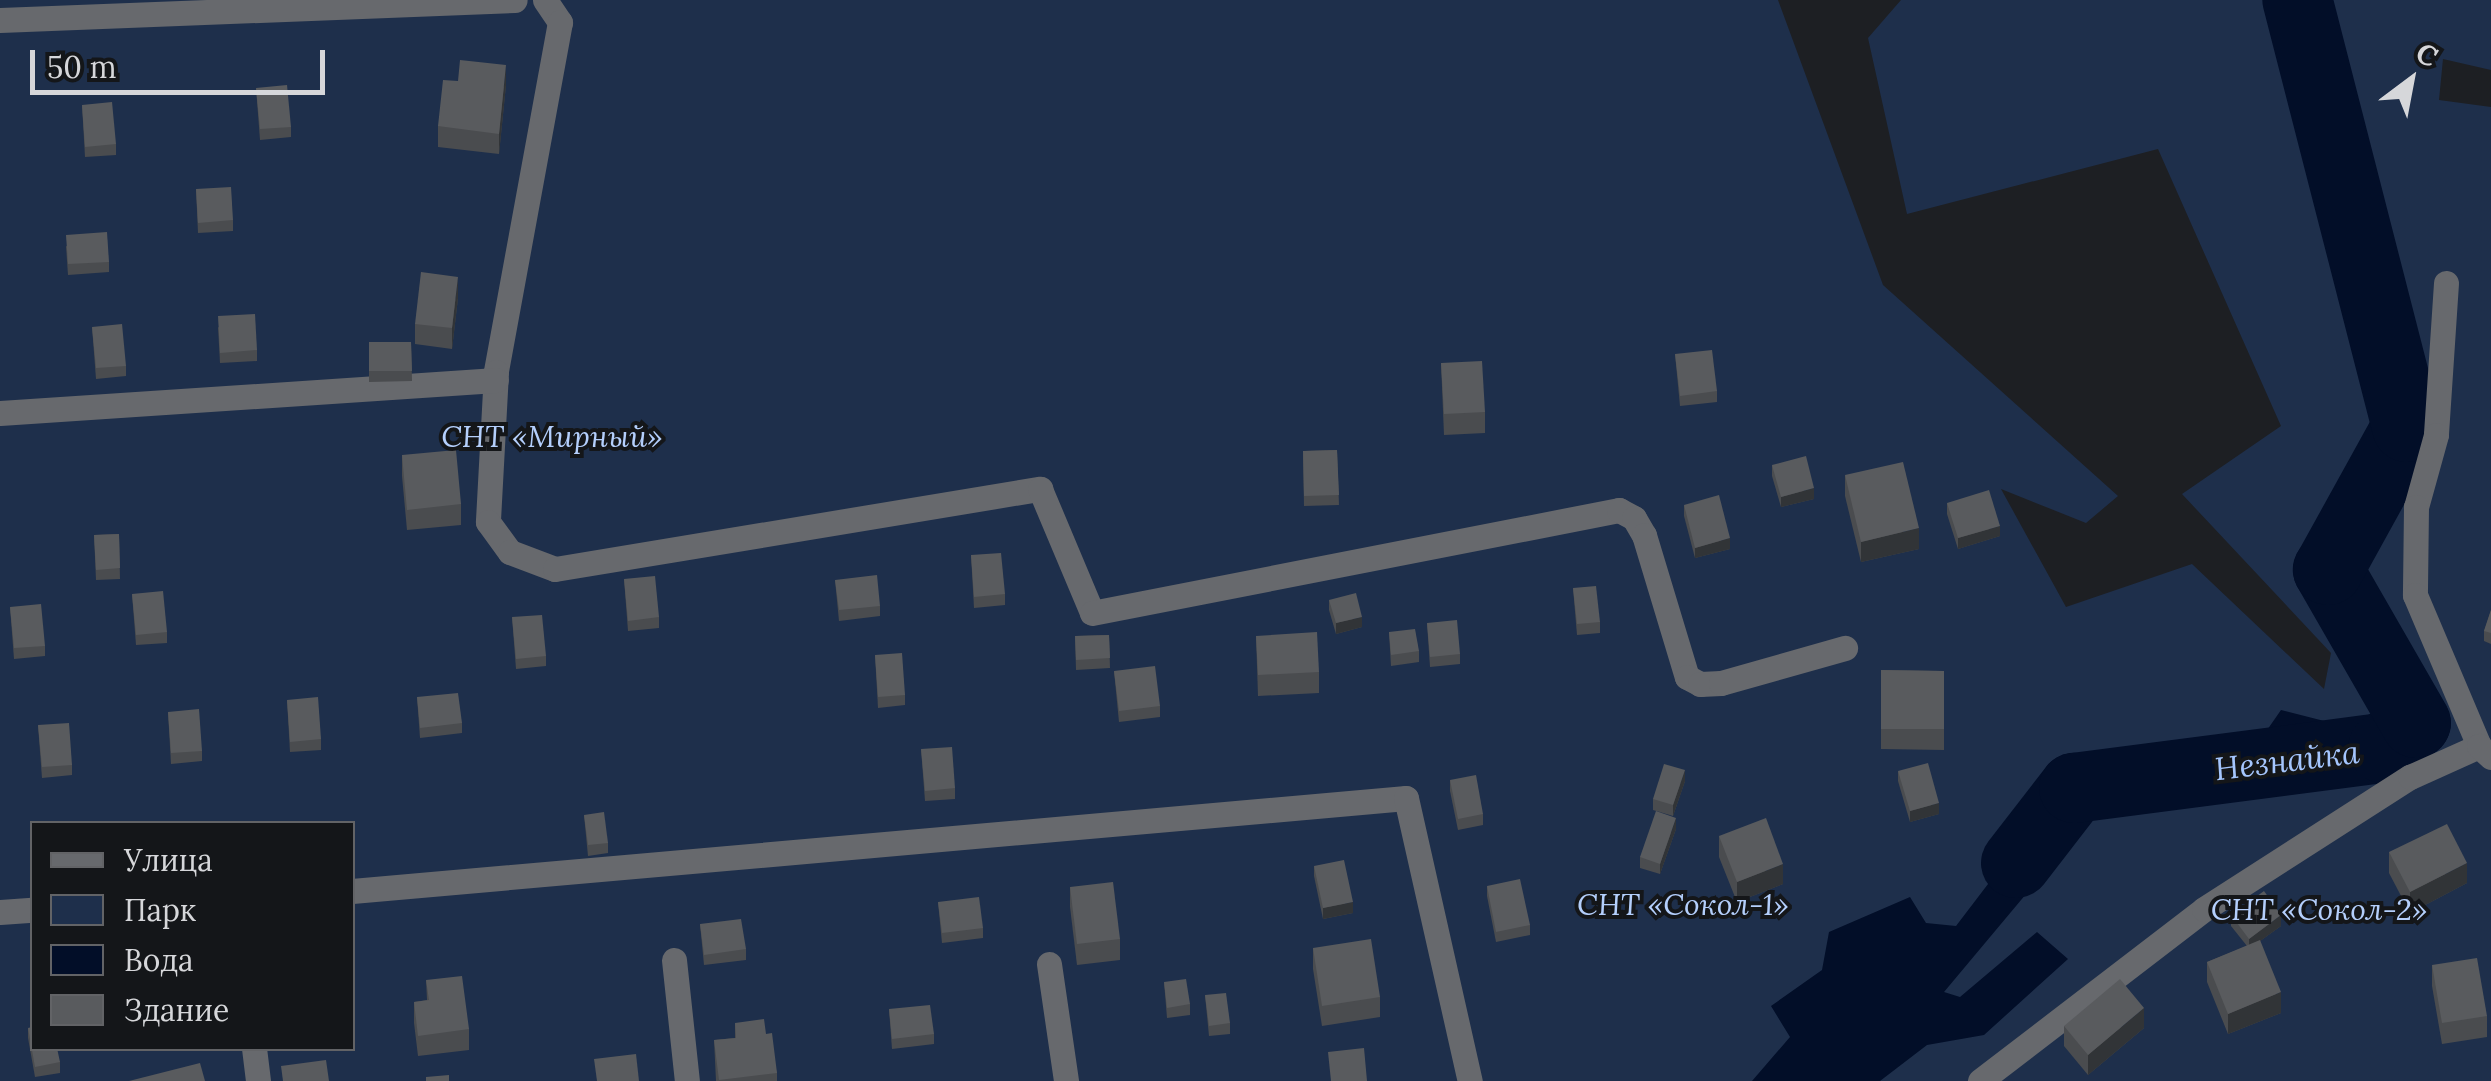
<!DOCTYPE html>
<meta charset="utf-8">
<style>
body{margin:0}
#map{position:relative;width:2491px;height:1081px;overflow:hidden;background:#1d1f23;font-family:Lora,serif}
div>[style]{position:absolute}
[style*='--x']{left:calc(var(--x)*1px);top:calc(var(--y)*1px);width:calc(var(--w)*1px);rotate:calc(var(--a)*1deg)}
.green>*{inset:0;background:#1e2f4b}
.water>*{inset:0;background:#020e28}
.river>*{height:70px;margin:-35px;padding:0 35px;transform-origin:35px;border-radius:35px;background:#020e28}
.minor>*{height:25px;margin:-12.5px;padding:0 12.5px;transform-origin:12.5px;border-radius:12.5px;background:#67696d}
.wall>*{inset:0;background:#4a4c4f}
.shaded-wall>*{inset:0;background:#313437}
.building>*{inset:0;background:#595b5e}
span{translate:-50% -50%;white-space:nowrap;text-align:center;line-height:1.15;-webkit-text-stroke:8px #141619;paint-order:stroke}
.park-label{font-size:30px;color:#b4cffc;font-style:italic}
.water-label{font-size:32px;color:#a5c6fe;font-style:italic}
.legend{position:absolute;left:30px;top:821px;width:325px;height:230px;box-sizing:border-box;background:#141619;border:2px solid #626366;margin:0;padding:12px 18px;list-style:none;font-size:30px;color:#d6d7da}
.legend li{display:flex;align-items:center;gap:20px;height:50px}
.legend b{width:50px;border:2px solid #626366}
.north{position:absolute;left:2361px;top:30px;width:100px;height:100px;-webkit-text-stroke:8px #141619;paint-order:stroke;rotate:32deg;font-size:28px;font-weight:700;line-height:40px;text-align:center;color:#d6d7da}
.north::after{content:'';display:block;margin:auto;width:35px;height:45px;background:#d6d7da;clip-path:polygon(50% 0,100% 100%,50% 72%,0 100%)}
.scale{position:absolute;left:30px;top:50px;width:295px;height:45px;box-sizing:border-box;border:5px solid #d6d7da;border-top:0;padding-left:12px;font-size:30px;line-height:35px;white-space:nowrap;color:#d6d7da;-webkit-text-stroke:8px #141619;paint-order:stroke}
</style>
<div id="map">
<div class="green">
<i style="clip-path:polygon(evenodd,0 0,1778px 0,1883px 285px,2118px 496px,2086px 523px,2001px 489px,2066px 607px,2192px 564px,2324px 689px,2331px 653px,2182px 494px,2281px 426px,2158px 149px,1907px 214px,1868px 38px,1901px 0,2491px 0,2491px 70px,2443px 59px,2439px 100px,2491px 107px,2491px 1081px,0 1081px,0 0,32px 824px,352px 824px,352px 1048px,32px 1048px,32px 824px)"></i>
</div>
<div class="water">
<i style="clip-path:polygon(2281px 710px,2387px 737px,2406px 761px,2382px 783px,2332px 786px,2305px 767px,2269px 764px,2210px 775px,2205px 755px,2256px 746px)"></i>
<i style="clip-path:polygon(2065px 783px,2086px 796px,2042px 875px,1944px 992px,1960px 997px,2037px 932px,2068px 959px,1984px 1035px,1927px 1045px,1880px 1081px,1752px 1081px,1790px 1037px,1771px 1006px,1822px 970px,1829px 932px,1910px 897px,1926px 923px,1956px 926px)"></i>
</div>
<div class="river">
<i style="--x:2016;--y:863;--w:95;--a:-52.3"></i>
<i style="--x:2074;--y:788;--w:312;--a:-7.4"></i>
<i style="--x:2383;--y:748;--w:41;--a:-37.1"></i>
<i style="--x:2416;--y:723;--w:177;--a:-119.9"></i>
<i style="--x:2328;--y:570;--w:163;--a:-61.1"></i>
<i style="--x:2407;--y:427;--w:441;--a:-104.4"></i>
</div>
<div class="minor">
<i style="--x:545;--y:0;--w:27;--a:56"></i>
<i style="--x:560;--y:22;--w:356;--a:100.4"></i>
<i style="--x:496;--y:372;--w:150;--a:93.1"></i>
<i style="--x:488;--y:522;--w:37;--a:54"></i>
<i style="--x:510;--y:552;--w:48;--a:20.7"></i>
<i style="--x:555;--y:569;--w:492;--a:-9.4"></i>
<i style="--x:1040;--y:489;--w:134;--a:67.2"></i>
<i style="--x:1092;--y:613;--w:537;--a:-11.06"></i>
<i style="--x:1619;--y:510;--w:17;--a:28"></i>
<i style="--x:1634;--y:518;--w:20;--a:60"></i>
<i style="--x:1644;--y:535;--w:148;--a:73.2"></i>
<i style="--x:1687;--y:677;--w:15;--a:28"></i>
<i style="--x:1700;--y:684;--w:21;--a:-3"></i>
<i style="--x:1721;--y:683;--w:129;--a:-15.8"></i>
<i style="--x:0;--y:20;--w:515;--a:-2.22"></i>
<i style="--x:2446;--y:283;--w:152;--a:93.8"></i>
<i style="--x:2436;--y:435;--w:75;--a:105.5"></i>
<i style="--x:2416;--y:507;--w:88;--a:90.7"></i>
<i style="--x:2415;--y:595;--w:164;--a:67"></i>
<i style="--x:0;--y:413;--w:497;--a:-3.8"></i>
<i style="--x:352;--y:891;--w:1058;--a:-5.04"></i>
<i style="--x:1406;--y:798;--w:290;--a:77.3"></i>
<i style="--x:0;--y:912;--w:32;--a:-4"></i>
<i style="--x:674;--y:960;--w:122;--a:83.9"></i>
<i style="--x:1049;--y:964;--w:118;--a:81.7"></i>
<i style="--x:254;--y:1048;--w:33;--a:83"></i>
<i style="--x:1980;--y:1081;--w:282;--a:-37.5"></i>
<i style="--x:2204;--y:909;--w:245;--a:-32.7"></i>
<i style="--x:2410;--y:777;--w:76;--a:-24.2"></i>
<i style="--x:2479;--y:746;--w:16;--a:43"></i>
</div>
<div class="wall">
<i style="clip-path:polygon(506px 85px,499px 154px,438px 147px,438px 126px)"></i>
<i style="clip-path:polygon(256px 88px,291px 127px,291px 137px,260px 140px)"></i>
<i style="clip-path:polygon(82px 105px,116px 144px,116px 155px,85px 157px)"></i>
<i style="clip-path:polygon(196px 189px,233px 220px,233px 231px,198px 233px)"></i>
<i style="clip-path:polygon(66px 246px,109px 262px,109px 272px,68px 275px)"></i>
<i style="clip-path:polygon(458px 298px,452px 349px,415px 344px,415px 324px)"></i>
<i style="clip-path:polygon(92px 327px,126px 366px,126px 376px,96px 379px)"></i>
<i style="clip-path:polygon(218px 327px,257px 350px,257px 361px,220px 363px)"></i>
<i style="clip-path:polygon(369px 342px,411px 342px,412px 381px,369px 382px)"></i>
<i style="clip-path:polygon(1675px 354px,1717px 391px,1717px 402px,1680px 406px)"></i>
<i style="clip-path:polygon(1441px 363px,1485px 412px,1485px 433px,1444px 435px)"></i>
<i style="clip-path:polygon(1337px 450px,1339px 505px,1304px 506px,1303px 451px)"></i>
<i style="clip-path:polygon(402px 455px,461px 504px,461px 525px,407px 530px,402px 476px)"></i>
<i style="clip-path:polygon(1772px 465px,1814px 499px,1781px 507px,1772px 476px)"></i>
<i style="clip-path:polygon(1845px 475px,1919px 549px,1861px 562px,1845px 496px)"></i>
<i style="clip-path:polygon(1947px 503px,2000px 536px,1958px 549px,1947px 514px)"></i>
<i style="clip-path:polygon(1684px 505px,1730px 549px,1695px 558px,1684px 516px)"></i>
<i style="clip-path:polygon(119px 534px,120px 579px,96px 580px,94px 535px)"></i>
<i style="clip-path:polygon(971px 555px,1005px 594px,1005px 605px,974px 608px)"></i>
<i style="clip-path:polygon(624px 579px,659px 617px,659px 628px,628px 631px)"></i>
<i style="clip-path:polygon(835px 580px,880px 606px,880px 616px,839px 621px)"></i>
<i style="clip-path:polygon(1573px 588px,1600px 622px,1600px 633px,1577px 635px)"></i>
<i style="clip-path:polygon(132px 594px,167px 632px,167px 643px,136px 645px)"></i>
<i style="clip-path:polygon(1329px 600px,1362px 627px,1336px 634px,1329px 610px)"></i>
<i style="clip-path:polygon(10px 607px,45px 646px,45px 656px,14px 659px)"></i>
<i style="clip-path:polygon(2491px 610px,2491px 644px,2484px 641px,2484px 631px)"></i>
<i style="clip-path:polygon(512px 617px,546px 656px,546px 666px,516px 669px)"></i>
<i style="clip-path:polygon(1427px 623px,1460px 654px,1460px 664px,1430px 667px)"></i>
<i style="clip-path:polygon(1389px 632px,1419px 651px,1419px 662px,1391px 666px)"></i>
<i style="clip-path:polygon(1109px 635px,1110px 668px,1076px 670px,1075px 636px)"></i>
<i style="clip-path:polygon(1256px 636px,1319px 672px,1319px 693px,1258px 696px)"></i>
<i style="clip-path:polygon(875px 655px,905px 695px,905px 705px,878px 708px)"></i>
<i style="clip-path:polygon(1881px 670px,1944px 671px,1944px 750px,1881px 749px)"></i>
<i style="clip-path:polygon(1114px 671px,1160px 706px,1160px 717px,1119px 722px)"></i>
<i style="clip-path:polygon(417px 697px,462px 723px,462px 733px,420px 738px)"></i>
<i style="clip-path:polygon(287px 700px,321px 739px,321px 750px,290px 752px)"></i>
<i style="clip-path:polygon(168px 712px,202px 751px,202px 761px,171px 764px)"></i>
<i style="clip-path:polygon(38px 725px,72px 765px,72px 775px,42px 778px)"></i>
<i style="clip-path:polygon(921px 749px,955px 788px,955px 799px,925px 801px)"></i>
<i style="clip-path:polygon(1898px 771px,1939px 814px,1910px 822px,1898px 781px)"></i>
<i style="clip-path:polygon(1450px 780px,1483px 814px,1483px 825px,1458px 830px,1450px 791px)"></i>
<i style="clip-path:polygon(1685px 781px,1673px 816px,1653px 810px,1653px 799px)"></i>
<i style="clip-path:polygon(584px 815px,608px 843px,608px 853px,588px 856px)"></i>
<i style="clip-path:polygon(1676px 829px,1660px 874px,1640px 868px,1640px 857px)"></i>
<i style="clip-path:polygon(1719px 836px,1783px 884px,1737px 902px,1719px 857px)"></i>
<i style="clip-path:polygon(2389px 852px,2467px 883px,2410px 913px,2389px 873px)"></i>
<i style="clip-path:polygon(1314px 866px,1353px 913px,1323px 919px,1314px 876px)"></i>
<i style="clip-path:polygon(1487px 886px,1530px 925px,1530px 935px,1496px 942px,1487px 896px)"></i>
<i style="clip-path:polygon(1070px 887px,1120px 939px,1120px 960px,1077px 965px,1070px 907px)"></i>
<i style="clip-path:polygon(938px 902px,983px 928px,983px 938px,942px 943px)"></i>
<i style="clip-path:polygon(2231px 915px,2281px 926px,2260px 941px,2281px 1013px,2228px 1034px,2207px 982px,2207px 962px,2247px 946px,2231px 926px)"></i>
<i style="clip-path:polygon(700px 924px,746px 949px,746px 960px,704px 965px)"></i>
<i style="clip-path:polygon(1313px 948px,1380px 997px,1380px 1017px,1322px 1026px,1313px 969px)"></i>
<i style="clip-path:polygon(2432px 965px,2487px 1016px,2487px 1037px,2442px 1044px,2432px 986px)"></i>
<i style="clip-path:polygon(426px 980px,469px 1029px,469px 1050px,418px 1056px,414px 1023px,414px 1002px,427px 1000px)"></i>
<i style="clip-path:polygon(1164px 982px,1190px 1004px,1190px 1015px,1167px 1018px)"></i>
<i style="clip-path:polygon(1205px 995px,1230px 1023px,1230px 1034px,1209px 1036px)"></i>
<i style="clip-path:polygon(889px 1009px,934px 1034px,934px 1044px,892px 1049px)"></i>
<i style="clip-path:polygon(735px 1023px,766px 1034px,777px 1073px,777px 1081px,716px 1081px,714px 1040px,735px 1038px)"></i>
<i style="clip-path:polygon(2064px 1026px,2144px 1028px,2088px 1075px,2064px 1046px)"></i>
<i style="clip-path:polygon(28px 1028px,60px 1062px,60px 1073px,35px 1077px,28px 1038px)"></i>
</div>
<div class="shaded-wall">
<i style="clip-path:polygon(506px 65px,506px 85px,499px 154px,499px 134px)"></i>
<i style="clip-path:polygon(458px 277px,458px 298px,452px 349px,452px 328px)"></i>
<i style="clip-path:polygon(1814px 488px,1814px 499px,1781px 507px,1781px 497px)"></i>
<i style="clip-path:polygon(2000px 526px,2000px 536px,1958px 549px,1958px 538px)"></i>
<i style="clip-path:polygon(1919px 528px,1919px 549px,1861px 562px,1861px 542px)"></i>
<i style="clip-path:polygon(1730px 538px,1730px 549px,1695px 558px,1695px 548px)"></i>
<i style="clip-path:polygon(1362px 617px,1362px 627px,1336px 634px,1336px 623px)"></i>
<i style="clip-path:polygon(1685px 770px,1685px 781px,1673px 816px,1673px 805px)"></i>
<i style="clip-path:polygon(1939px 803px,1939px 814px,1910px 822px,1910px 811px)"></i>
<i style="clip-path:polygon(1676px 818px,1676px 829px,1660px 874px,1660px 864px)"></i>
<i style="clip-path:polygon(2467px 863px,2467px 883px,2410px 913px,2410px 892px)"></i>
<i style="clip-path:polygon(1783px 864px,1783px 884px,1737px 902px,1737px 882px)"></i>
<i style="clip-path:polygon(1353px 902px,1353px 913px,1323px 919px,1323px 908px)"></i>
<i style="clip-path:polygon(2281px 915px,2281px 926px,2249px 949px,2249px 939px)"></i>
<i style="clip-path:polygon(2281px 992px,2281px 1013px,2228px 1034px,2228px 1014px)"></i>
<i style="clip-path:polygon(2144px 1008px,2144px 1028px,2088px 1075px,2088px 1055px)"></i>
</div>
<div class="building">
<i style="clip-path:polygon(460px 60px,506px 65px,499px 134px,438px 126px,443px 80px,458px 81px)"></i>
<i style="clip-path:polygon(287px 85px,291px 127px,260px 129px,256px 88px)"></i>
<i style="clip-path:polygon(112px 102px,116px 144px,85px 147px,82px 105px)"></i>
<i style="clip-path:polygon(231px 187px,233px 220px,198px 223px,196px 189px)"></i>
<i style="clip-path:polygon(107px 232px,109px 262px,68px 264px,66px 235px)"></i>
<i style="clip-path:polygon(421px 272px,458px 277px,452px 328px,415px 324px)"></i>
<i style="clip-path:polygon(255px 314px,257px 350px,220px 353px,218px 316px)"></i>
<i style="clip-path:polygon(122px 324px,126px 366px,96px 368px,92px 327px)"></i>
<i style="clip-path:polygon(369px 342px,411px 342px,412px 371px,369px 371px)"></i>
<i style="clip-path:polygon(1712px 350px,1717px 391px,1680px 396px,1675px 354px)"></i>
<i style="clip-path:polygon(1482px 361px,1485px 412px,1444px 414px,1441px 363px)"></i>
<i style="clip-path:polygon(456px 450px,461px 504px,407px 510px,402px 455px)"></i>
<i style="clip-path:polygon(1337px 450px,1339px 495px,1304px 496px,1303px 451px)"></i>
<i style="clip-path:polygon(1806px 456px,1814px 488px,1781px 497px,1772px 465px)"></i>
<i style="clip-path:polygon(1903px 462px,1919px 528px,1861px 542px,1845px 475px)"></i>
<i style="clip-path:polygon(1989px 490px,2000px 526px,1958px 538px,1947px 503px)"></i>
<i style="clip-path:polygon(1719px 495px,1730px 538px,1695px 548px,1684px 505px)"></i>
<i style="clip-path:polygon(119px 534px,120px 568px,96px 570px,94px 535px)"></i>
<i style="clip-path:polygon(1001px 553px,1005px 594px,974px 597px,971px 555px)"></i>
<i style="clip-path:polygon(877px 575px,880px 606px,839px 610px,835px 580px)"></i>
<i style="clip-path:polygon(655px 576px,659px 617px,628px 621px,624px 579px)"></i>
<i style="clip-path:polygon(1596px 586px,1600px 622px,1577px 624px,1573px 588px)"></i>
<i style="clip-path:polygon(163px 591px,167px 632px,136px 635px,132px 594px)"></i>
<i style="clip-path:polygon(1356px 593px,1362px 617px,1336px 623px,1329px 600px)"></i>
<i style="clip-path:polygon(41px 604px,45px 646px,14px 648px,10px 607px)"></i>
<i style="clip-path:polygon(2491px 610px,2491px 633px,2484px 631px)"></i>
<i style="clip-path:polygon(542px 615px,546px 656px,516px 659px,512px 617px)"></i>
<i style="clip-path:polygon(1457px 620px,1460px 654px,1430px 657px,1427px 623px)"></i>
<i style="clip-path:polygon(1415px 629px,1419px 651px,1391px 655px,1389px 632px)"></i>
<i style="clip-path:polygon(1317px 632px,1319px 672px,1258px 675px,1256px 636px)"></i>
<i style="clip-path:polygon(1109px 635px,1110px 658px,1076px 660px,1075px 636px)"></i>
<i style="clip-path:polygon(902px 653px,905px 695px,878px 697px,875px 655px)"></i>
<i style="clip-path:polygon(1155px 666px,1160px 706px,1119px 711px,1114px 671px)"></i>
<i style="clip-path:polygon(1881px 670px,1944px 671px,1944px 729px,1881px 729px)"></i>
<i style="clip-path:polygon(458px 693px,462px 723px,420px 728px,417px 697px)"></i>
<i style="clip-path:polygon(318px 697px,321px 739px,290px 742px,287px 700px)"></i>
<i style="clip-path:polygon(199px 709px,202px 751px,171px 753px,168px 712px)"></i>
<i style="clip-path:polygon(69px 723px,72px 765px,42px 767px,38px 725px)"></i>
<i style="clip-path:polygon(952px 747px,955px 788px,925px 791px,921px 749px)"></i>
<i style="clip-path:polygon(1928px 763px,1939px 803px,1910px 811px,1898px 771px)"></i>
<i style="clip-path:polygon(1664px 764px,1685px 770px,1673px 805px,1653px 799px)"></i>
<i style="clip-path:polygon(1476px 775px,1483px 814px,1458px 819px,1450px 780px)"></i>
<i style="clip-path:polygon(1656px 811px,1676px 818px,1660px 864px,1640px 857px)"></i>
<i style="clip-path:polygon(604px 812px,608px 843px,588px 845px,584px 815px)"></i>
<i style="clip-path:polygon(1766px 818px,1783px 864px,1737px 882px,1719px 836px)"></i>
<i style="clip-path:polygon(2447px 824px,2467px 863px,2410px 892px,2389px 852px)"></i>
<i style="clip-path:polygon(1344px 860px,1353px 902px,1323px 908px,1314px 866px)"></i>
<i style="clip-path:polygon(1520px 879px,1530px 925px,1496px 932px,1487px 886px)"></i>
<i style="clip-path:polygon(1113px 882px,1120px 939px,1077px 944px,1070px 887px)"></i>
<i style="clip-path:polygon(2264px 891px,2281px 915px,2249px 939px,2231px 915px)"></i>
<i style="clip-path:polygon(979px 897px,983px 928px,942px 933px,938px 902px)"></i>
<i style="clip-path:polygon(741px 919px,746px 949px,704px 955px,700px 924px)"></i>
<i style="clip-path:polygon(1371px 939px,1380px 997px,1322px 1006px,1313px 948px)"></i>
<i style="clip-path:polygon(2260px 940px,2281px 992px,2228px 1014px,2207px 962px)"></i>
<i style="clip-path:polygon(2477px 958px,2487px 1016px,2442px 1023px,2432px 965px)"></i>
<i style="clip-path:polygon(462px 976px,469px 1029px,418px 1036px,414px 1002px,429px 1000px,426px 980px)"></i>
<i style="clip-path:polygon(1186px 979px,1190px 1004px,1167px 1008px,1164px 982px)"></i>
<i style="clip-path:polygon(2120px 979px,2144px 1008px,2088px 1055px,2064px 1026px)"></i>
<i style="clip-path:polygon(1226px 993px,1230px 1023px,1209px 1026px,1205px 995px)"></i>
<i style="clip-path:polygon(930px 1005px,934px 1034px,892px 1039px,889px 1009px)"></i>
<i style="clip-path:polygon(764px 1019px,766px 1034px,772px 1033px,777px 1073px,719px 1080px,714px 1040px,736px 1038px,735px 1023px)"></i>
<i style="clip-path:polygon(32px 1027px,32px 1048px,57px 1048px,60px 1062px,35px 1067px,28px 1028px)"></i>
<i style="clip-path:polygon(1364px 1048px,1367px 1081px,1331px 1081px,1328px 1052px)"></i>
<i style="clip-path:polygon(636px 1054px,639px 1081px,597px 1081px,594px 1059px)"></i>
<i style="clip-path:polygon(326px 1060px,329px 1081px,283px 1081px,281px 1066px)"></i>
<i style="clip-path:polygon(200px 1063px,205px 1081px,129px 1081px)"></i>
<i style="clip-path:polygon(449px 1075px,449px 1081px,426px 1081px,426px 1077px)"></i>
</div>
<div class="park-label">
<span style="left:552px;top:436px">СНТ «Мирный»</span>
<span style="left:1683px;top:904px">СНТ «Сокол-1»</span>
<span style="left:2319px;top:909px">СНТ «Сокол-2»</span>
</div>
<div class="water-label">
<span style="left:2287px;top:761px;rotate:-7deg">Незнайка</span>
</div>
<ul class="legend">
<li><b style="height:12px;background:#67696d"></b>Улица</li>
<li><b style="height:28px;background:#1e2f4b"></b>Парк</li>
<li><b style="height:28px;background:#020e28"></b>Вода</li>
<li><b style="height:28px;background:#595b5e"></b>Здание</li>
</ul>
<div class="north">С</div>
<div class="scale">50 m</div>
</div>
